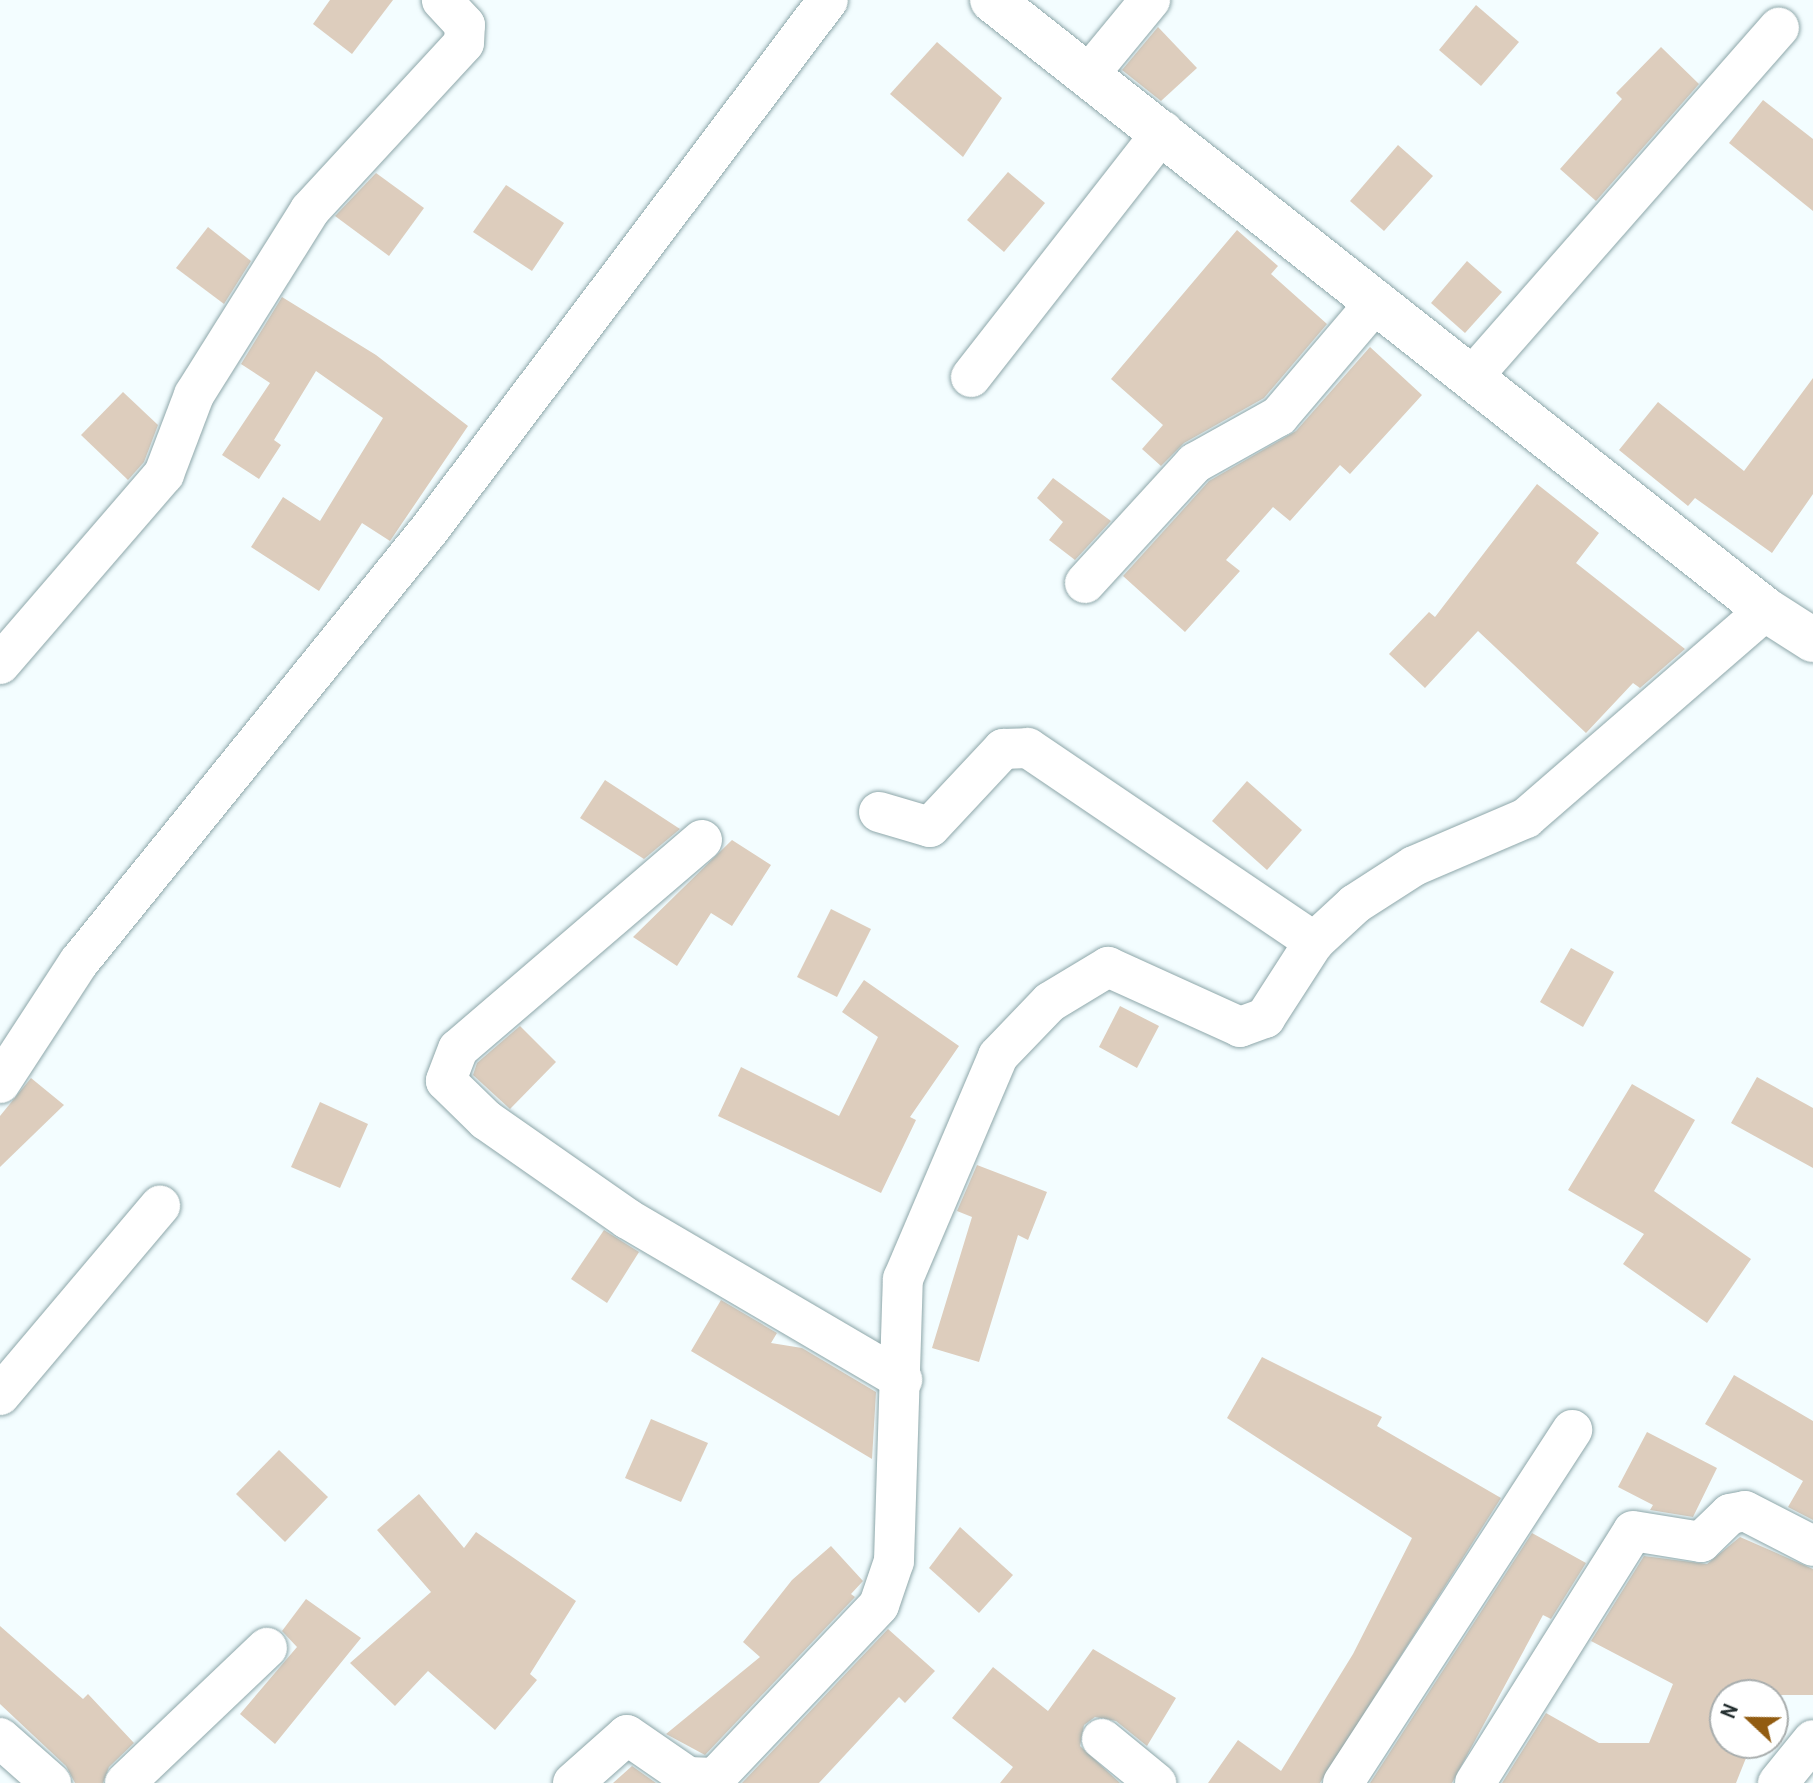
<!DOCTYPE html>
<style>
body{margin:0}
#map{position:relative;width:1813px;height:1783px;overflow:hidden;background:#f3fdff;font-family:"Archivo Narrow",sans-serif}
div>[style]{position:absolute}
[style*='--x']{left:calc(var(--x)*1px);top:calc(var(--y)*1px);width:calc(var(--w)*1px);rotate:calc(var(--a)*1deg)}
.building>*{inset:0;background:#ddcdbd}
.roads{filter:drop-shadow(0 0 2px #8ea7aa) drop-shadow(0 0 2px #8ea7aa)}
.minor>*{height:40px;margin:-20px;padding:0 20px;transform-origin:20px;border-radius:20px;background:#fff}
.tertiary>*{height:44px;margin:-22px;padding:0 22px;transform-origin:22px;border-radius:22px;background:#fff}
span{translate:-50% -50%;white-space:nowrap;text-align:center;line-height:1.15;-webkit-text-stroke:8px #fff;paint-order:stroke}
.north{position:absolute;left:1709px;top:1679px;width:80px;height:80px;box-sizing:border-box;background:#fff;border:2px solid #a8adad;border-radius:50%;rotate:292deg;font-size:22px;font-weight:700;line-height:32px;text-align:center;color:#263132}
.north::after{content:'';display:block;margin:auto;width:28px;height:36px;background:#925c11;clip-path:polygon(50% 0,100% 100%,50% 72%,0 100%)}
</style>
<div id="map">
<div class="building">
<i style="clip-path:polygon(330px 0,393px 0,352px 54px,313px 24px)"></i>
<i style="clip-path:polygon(1476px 5px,1519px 42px,1481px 86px,1439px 50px)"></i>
<i style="clip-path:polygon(1158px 27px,1197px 68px,1161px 101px,1122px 70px)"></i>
<i style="clip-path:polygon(937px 42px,1002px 98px,963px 157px,890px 94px)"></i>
<i style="clip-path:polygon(1661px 47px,1699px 84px,1596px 201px,1560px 169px,1622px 99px,1616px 93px)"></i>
<i style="clip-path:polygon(1763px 100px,1813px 139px,1813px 211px,1729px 143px)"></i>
<i style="clip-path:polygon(1398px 145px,1433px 176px,1384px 231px,1350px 201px)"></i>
<i style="clip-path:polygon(1008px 172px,1045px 203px,1004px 252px,967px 220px)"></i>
<i style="clip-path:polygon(376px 173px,424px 208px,389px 256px,335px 216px)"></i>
<i style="clip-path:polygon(506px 185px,564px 223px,532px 271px,473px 232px)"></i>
<i style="clip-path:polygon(208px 227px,251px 261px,224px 304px,176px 268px)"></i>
<i style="clip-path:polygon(1237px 230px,1278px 266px,1271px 274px,1327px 324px,1264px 398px,1184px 443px,1161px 466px,1142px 449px,1163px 425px,1111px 379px)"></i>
<i style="clip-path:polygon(1467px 261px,1502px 292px,1465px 333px,1431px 303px)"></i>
<i style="clip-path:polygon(282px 297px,376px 355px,468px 426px,390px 541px,362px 523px,319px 591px,251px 547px,283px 497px,320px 521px,383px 418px,316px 371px,274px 440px,281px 445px,259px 479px,222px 455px,270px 383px,241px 364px)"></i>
<i style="clip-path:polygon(1370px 347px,1422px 395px,1350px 474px,1340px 465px,1290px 521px,1273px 507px,1226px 560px,1240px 571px,1185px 632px,1123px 576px,1209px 481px,1296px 431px)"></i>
<i style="clip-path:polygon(1813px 378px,1813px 494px,1772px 553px,1695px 498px,1688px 506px,1619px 450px,1658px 402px,1744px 471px)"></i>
<i style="clip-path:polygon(123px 392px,158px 425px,144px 462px,128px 480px,81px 435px)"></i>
<i style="clip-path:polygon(1053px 478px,1111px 521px,1075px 560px,1049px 540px,1063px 522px,1037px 498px)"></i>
<i style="clip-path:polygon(1537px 484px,1599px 533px,1576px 563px,1685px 649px,1640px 688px,1633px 683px,1586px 733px,1478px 631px,1425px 688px,1389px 654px,1429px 612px,1435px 617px)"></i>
<i style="clip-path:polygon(605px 780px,680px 829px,644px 859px,580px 818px)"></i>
<i style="clip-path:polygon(1247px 781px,1302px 830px,1267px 870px,1212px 821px)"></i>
<i style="clip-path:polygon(732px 840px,771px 865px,732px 926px,711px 913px,677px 966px,633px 937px)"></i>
<i style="clip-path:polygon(831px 909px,871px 929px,837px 997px,797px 977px)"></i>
<i style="clip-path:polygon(1571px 948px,1614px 972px,1583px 1027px,1540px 1002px)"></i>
<i style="clip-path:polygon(864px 980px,959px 1046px,910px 1117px,916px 1120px,881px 1193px,718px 1116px,741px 1067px,839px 1116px,878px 1037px,842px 1012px)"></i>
<i style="clip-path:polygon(1120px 1006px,1159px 1026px,1137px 1068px,1099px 1047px)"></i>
<i style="clip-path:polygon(520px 1026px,556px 1062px,510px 1109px,473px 1075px,477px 1063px)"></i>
<i style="clip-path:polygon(1757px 1077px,1813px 1108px,1813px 1168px,1731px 1123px)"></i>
<i style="clip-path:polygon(31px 1078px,64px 1105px,0 1167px,0 1116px)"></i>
<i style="clip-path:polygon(1632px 1084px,1695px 1120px,1654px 1191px,1751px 1259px,1707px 1323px,1623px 1264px,1644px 1234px,1568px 1190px)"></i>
<i style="clip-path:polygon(320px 1102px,368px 1124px,340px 1188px,291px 1167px)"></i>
<i style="clip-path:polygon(977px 1165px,1047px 1192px,1028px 1240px,1018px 1235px,979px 1362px,932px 1348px,972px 1217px,957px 1211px)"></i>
<i style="clip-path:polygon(604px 1230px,639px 1252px,607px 1303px,571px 1279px)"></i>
<i style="clip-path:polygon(721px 1300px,777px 1333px,771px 1343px,802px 1348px,876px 1392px,872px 1459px,691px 1351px)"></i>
<i style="clip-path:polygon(1262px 1357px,1382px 1417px,1377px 1426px,1501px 1498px,1320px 1783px,1208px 1783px,1238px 1740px,1281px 1771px,1353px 1654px,1412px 1538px,1227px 1418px)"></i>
<i style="clip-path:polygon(1734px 1375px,1813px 1421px,1813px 1520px,1788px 1507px,1803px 1481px,1705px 1424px)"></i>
<i style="clip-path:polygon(651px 1419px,708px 1443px,681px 1502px,625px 1478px)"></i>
<i style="clip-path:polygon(1647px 1432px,1717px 1468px,1693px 1517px,1650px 1510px,1653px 1505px,1618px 1487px)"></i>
<i style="clip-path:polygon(279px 1450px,328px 1497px,285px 1542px,236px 1494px)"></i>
<i style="clip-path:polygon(419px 1494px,464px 1548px,476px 1532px,576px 1601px,530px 1674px,537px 1680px,495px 1730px,428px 1671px,395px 1706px,350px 1663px,431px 1592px,377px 1530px)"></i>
<i style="clip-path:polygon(960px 1527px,1013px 1575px,979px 1613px,929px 1568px)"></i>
<i style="clip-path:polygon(1532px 1533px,1586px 1563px,1551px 1619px,1543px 1615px,1452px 1783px,1370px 1783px)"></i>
<i style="clip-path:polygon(1740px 1537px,1813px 1569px,1813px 1695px,1725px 1695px,1725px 1743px,1752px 1743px,1736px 1783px,1502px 1783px,1546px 1713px,1599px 1743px,1649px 1743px,1673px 1684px,1591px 1641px,1644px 1556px,1707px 1564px)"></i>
<i style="clip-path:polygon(831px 1546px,863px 1581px,851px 1594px,855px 1597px,705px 1755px,666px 1734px,760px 1657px,743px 1642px,792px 1580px)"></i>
<i style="clip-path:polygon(306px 1599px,361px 1638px,275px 1744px,240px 1714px,297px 1647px,282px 1631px)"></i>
<i style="clip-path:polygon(0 1626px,83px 1699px,88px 1694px,134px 1743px,109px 1767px,103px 1783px,75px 1783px,66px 1766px,0 1704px)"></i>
<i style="clip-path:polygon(888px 1629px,935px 1671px,905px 1703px,899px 1697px,819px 1783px,742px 1783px)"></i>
<i style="clip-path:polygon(1093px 1649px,1176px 1698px,1147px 1746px,1116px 1721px,1095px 1717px,1084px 1725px,1080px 1746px,1120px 1783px,1000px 1783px,1013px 1767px,952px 1718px,993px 1667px,1048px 1711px)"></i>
<i style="clip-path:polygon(632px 1766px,656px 1783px,613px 1783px)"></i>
</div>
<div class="roads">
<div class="minor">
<i style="--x:1089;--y:74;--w:96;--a:-50.5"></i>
<i style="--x:971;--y:377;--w:312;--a:-52"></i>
<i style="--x:1472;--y:377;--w:465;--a:-48.7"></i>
<i style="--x:1085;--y:583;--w:163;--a:-47.5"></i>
<i style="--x:1195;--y:463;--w:96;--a:-29.2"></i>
<i style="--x:1279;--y:416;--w:151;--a:-49.6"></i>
<i style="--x:0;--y:664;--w:251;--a:-49.2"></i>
<i style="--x:164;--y:474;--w:85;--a:-69.2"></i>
<i style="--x:194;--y:395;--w:218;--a:-57.9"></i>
<i style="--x:310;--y:210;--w:227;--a:-47.3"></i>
<i style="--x:464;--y:43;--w:18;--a:-87"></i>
<i style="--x:465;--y:25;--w:34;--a:-133"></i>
<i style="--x:879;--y:812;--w:53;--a:16.4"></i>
<i style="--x:930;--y:827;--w:107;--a:-46.9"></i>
<i style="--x:1003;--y:749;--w:25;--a:-2"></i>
<i style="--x:1028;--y:748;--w:346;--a:34.1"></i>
<i style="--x:702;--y:840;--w:321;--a:139.4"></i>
<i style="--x:458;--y:1049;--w:34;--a:111"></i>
<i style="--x:446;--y:1081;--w:56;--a:44.3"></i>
<i style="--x:486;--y:1120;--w:173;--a:34.9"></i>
<i style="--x:628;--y:1219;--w:318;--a:30.4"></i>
<i style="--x:0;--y:1083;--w:145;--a:-56.9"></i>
<i style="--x:79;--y:962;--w:556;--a:-50.99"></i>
<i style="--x:429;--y:530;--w:663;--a:-53.03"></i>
<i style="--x:0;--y:1395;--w:248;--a:-49.8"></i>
<i style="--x:0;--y:1738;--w:68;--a:41.4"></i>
<i style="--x:1102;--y:1739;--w:70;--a:39.2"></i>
<i style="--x:125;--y:1783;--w:196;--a:-43.6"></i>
<i style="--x:573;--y:1783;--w:72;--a:-41.6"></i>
<i style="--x:627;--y:1735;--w:74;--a:34.5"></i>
<i style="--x:688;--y:1777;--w:27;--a:2"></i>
<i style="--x:715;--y:1778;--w:238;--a:-46.5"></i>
<i style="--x:879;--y:1605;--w:46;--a:-71.2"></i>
<i style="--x:894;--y:1561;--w:282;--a:-88.2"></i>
<i style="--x:903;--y:1279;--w:242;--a:-66.9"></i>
<i style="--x:998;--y:1056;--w:75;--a:-46.1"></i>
<i style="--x:1050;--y:1002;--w:68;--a:-31.1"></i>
<i style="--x:1108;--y:967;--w:145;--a:24.4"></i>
<i style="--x:1240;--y:1027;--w:27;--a:-20"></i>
<i style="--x:1265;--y:1018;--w:90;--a:-57.2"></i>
<i style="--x:1314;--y:942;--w:56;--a:-42.8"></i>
<i style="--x:1355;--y:904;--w:70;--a:-32.8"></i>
<i style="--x:1414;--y:866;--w:122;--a:-23.2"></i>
<i style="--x:1526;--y:818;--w:318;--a:-40.9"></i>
<i style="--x:1343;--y:1783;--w:421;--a:-57"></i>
<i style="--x:1475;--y:1783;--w:297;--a:-57.9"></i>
<i style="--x:1633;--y:1531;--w:69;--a:9.2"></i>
<i style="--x:1701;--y:1542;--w:40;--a:-44"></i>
<i style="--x:1730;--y:1514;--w:15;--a:-11"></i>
<i style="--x:1745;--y:1511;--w:76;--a:27.2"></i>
<i style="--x:1778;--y:1783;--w:55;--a:-50.9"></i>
</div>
<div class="tertiary">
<i style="--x:992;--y:0;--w:985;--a:38.24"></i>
<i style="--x:1766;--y:610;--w:56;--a:32.6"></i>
</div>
</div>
<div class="north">N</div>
</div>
